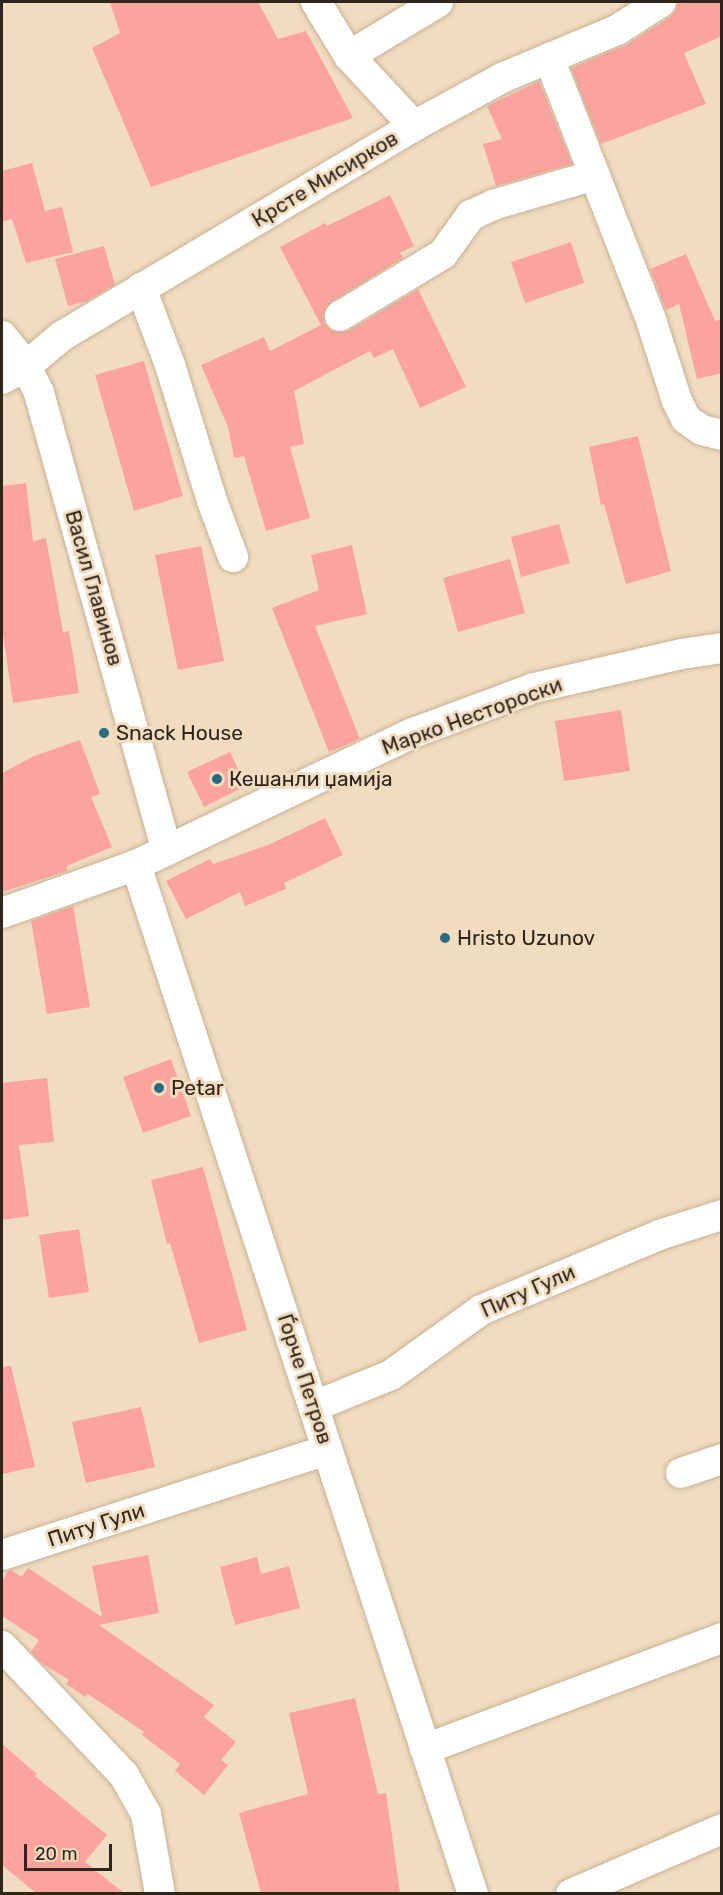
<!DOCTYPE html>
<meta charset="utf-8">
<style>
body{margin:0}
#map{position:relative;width:723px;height:1895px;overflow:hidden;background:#f1dcc0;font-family:Rubik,sans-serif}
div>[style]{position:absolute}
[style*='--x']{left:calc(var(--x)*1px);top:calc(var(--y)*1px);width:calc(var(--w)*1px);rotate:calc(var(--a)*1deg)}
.building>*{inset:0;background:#fba39c}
.roads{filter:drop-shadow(0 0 2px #c6b196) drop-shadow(0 0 2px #c6b196)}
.minor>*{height:30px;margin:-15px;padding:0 15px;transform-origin:15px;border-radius:15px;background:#fff}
.dots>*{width:16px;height:16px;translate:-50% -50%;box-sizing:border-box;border:3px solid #f1dcc0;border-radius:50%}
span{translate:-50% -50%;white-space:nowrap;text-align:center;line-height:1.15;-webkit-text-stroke:6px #f1dcc0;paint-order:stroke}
.street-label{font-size:21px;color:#2e261c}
.poi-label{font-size:21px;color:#2e261c}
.left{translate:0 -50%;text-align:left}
.frame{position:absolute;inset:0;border:3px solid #2e261c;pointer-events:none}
.scale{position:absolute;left:24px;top:1844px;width:88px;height:27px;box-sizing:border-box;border:3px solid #2e261c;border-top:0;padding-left:8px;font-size:18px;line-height:21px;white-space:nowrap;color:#2e261c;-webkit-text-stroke:4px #f1dcc0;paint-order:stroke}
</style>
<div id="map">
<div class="building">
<i style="clip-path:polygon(110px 2px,258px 2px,278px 39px,306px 31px,353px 118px,151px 187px,92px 48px,120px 33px)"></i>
<i style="clip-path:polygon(678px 2px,722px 2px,722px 36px,684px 53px,706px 104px,601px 144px,571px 68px,626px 45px,670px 17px,676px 10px)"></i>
<i style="clip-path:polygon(539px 81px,572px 164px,496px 186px,483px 144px,502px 139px,487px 106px)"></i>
<i style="clip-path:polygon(32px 163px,45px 211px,62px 207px,73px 252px,26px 263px,12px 219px,2px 222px,2px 171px)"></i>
<i style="clip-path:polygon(390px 195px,414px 246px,400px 253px,403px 258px,331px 302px,323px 316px,325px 324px,332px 331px,348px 331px,418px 289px,466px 387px,420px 408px,393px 349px,374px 358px,370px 351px,294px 391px,304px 444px,290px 447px,310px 518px,266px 531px,244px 456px,234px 458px,228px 427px,201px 365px,264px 337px,270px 351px,321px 325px,280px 247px,325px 223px,327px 226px)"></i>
<i style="clip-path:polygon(571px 242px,584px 283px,525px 303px,511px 262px)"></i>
<i style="clip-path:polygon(104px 246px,115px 285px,87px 301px,68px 306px,55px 259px)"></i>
<i style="clip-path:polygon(686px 254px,715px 321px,722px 319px,722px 373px,697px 379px,679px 304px,666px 310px,650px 269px)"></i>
<i style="clip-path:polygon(144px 361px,183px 496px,134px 511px,95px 375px)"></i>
<i style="clip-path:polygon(638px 436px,671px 571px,626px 584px,604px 504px,601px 505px,589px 447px)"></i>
<i style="clip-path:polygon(26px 483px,33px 541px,46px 538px,63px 632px,69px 631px,79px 693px,13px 703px,2px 628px,2px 486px)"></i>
<i style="clip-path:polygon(559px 524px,570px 563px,521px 577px,511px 537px)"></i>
<i style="clip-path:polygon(352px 545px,367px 614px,315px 626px,360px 739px,329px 752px,272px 608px,319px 590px,311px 555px)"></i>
<i style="clip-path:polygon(201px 546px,224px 661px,178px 670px,155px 555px)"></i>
<i style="clip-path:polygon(510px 559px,525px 613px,458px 632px,443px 578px)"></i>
<i style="clip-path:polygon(621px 710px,630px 771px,564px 781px,555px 721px)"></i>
<i style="clip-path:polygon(80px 740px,100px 794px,91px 797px,112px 847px,67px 866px,67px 871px,2px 892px,2px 773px,34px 756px)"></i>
<i style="clip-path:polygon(230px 752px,246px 786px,204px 807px,187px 772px)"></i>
<i style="clip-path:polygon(325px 818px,343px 855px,284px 883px,286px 889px,245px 906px,240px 892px,186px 919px,166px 881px,210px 859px,213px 864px,268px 845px)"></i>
<i style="clip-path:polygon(73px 906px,90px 1007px,47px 1014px,31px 921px)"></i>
<i style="clip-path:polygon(171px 1059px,191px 1116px,143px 1133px,123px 1077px)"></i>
<i style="clip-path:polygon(47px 1078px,54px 1142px,19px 1145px,29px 1216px,2px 1220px,2px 1083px)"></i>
<i style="clip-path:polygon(203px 1167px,247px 1330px,199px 1343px,170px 1243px,167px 1244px,151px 1180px)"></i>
<i style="clip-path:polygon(79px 1229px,89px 1292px,49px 1298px,39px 1235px)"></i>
<i style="clip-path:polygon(11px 1366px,35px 1467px,2px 1474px,2px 1367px)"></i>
<i style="clip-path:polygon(141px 1407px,155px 1467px,86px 1483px,72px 1422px)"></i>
<i style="clip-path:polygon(148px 1555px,159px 1613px,99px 1625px,214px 1705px,204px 1717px,236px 1742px,221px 1760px,228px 1765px,204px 1795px,175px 1771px,180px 1764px,142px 1735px,144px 1732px,88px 1694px,85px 1697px,66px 1684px,69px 1680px,40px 1662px,31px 1652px,39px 1640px,2px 1616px,2px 1581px,8px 1571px,11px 1570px,22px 1577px,28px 1568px,102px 1617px,92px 1566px)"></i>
<i style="clip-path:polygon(257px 1557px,261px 1574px,289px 1566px,300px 1608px,235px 1625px,220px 1567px)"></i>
<i style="clip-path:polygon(355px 1698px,378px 1794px,386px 1793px,400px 1893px,261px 1893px,239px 1813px,308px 1794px,289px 1713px)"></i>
<i style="clip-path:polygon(2px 1744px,37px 1774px,35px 1776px,107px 1835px,85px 1862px,124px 1893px,36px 1893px,2px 1865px)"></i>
</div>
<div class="roads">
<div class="minor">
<i style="--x:316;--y:2;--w:63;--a:58.6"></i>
<i style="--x:349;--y:56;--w:96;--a:47.1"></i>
<i style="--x:349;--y:56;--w:104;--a:-31.2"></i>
<i style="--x:549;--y:58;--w:281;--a:68.7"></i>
<i style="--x:651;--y:320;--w:85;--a:72.2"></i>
<i style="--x:677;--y:401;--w:20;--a:63"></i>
<i style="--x:686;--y:419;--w:19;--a:35"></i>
<i style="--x:702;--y:430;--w:21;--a:14"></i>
<i style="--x:141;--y:288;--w:82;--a:69.4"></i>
<i style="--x:170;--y:365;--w:142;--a:72.8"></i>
<i style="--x:212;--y:501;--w:60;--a:69.4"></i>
<i style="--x:340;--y:316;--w:120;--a:-31"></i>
<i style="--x:443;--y:254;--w:48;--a:-54.3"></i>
<i style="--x:471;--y:215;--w:24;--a:-24"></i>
<i style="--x:493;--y:205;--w:106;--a:-16.4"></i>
<i style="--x:2;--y:336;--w:38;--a:51"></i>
<i style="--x:26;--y:366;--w:30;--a:64"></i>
<i style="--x:39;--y:393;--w:475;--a:74.4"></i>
<i style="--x:2;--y:379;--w:27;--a:-28"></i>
<i style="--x:26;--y:366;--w:47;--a:-39.8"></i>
<i style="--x:62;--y:336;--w:410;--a:-30.8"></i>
<i style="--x:414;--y:126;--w:102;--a:-28.6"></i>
<i style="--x:504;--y:77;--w:122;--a:-22.6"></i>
<i style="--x:617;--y:30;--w:52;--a:-32.5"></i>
<i style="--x:136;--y:865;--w:1083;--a:71.87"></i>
<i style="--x:2;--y:913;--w:142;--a:-19.7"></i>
<i style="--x:136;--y:865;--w:307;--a:-25.5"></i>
<i style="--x:413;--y:733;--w:129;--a:-20.4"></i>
<i style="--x:534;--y:688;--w:151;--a:-13"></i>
<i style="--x:681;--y:654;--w:41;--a:-8.3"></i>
<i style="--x:315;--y:1406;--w:82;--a:-22.2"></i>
<i style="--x:391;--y:1375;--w:111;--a:-35.8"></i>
<i style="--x:481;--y:1310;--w:193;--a:-22.8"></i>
<i style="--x:659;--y:1235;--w:66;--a:-17.6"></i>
<i style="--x:681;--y:1473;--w:43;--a:-18.9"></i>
<i style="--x:2;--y:1555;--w:342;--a:-17.9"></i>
<i style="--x:2;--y:1646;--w:178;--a:46.6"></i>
<i style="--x:124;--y:1775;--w:45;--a:60.6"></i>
<i style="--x:146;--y:1814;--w:81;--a:80.1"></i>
<i style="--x:425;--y:1749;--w:317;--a:-20.5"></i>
<i style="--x:571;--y:1894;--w:164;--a:-23.3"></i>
</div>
</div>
<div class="dots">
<i style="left:104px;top:733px;background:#2b6a7f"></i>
<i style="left:217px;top:779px;background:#2b6a7f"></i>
<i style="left:445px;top:938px;background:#2b6a7f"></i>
<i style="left:159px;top:1088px;background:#2b6a7f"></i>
</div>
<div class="street-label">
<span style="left:325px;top:179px;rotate:-31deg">Крсте Мисирков</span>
<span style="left:94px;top:588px;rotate:74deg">Васил Главинов</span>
<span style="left:472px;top:716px;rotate:-20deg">Марко Нестороски</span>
<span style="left:528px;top:1291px;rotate:-24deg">Питу Гули</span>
<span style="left:305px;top:1379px;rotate:72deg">Ѓорче Петров</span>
<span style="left:96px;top:1525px;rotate:-18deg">Питу Гули</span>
</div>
<div class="poi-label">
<span class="left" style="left:116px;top:733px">Snack House</span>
<span class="left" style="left:229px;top:779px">Кешанли џамија</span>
<span class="left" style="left:457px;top:938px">Hristo Uzunov</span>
<span class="left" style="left:171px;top:1088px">Petar</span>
</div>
<div class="frame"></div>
<div class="scale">20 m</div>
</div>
